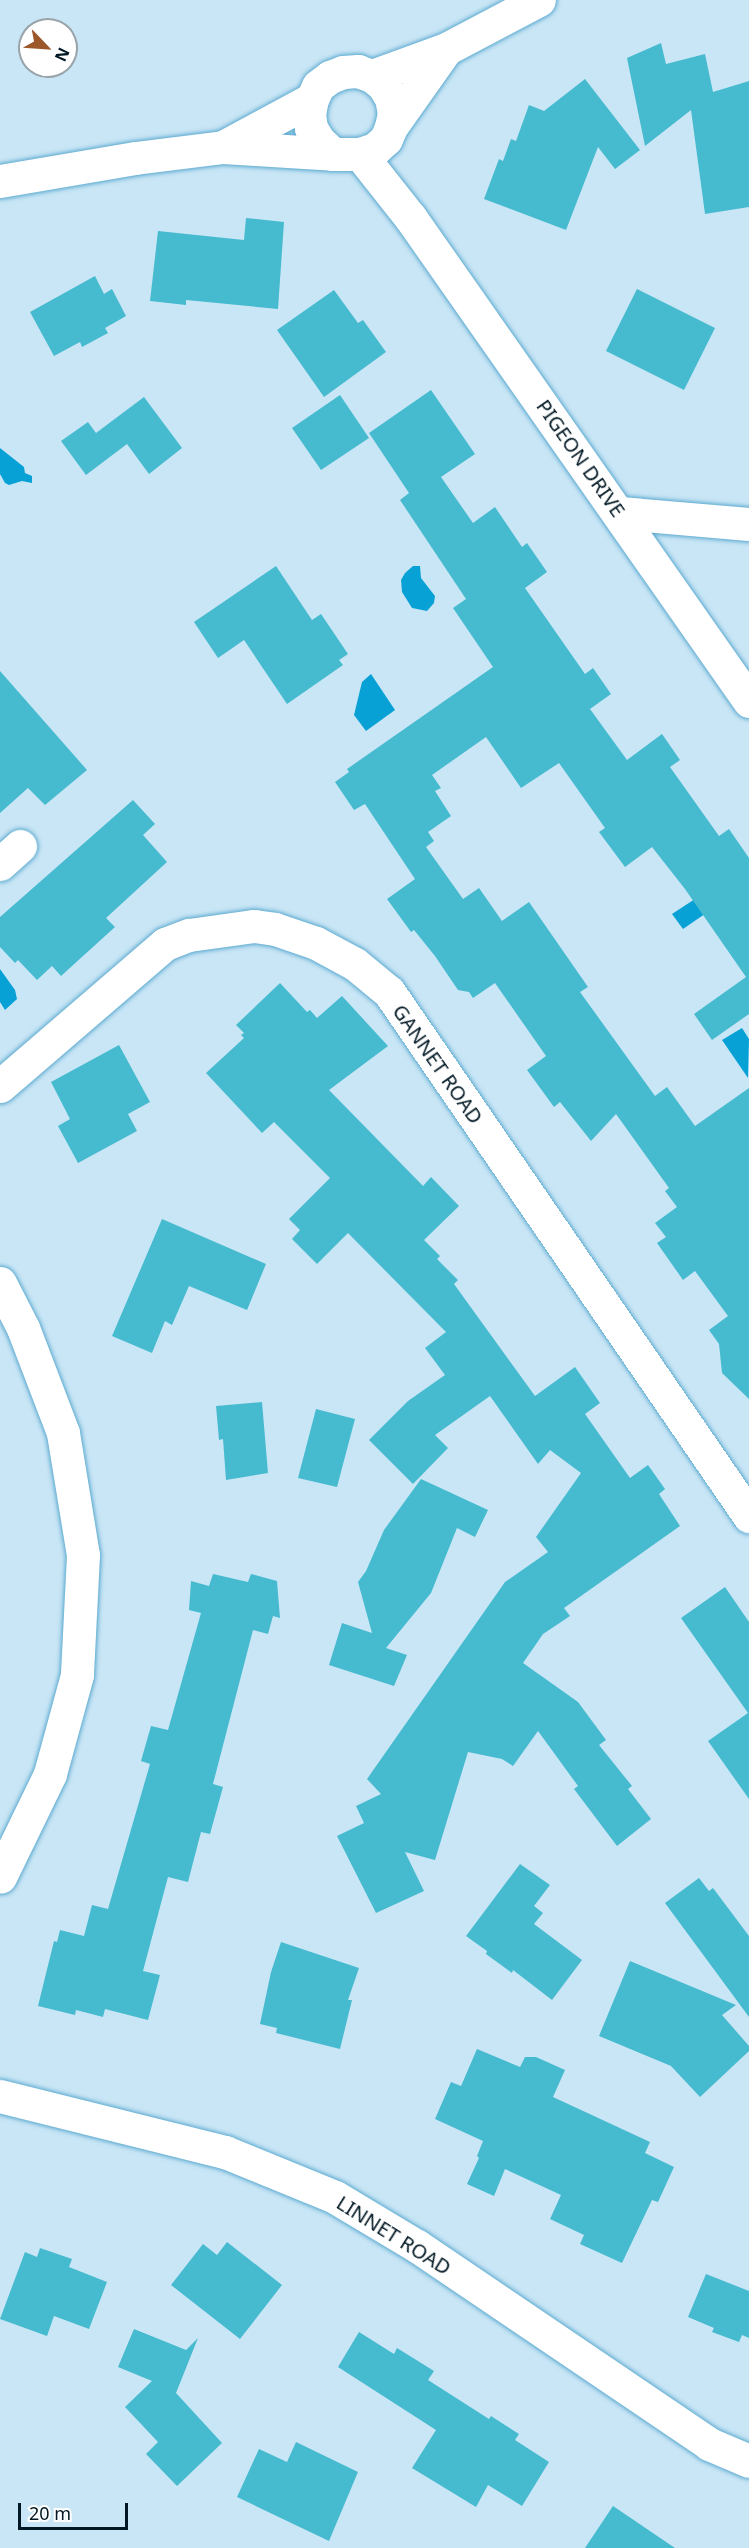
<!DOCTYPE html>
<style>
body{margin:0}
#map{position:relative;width:749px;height:2548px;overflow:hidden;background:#c9e6f6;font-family:"Noto Sans",sans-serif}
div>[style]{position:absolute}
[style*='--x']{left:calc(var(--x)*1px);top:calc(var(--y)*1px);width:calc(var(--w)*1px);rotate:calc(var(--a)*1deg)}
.water>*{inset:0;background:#08a1d6}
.building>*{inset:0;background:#46bacf}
.roads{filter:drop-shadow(0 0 2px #5daad0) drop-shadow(0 0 2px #5daad0)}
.minor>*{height:33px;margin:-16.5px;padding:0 16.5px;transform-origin:16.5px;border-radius:16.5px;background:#fff}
span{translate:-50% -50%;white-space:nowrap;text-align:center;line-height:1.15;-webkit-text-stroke:5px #fff;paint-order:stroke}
.street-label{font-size:20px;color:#021925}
.north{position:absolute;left:18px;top:18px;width:60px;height:60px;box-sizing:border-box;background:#fff;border:2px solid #9aa3a8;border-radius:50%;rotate:115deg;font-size:16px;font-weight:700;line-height:24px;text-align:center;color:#021925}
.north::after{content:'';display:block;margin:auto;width:21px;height:27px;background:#9c572b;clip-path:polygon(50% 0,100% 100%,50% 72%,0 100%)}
.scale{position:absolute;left:18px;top:2503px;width:110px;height:27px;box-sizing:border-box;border:3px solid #021925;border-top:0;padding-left:8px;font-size:18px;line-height:21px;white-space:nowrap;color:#021925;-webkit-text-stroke:4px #fff;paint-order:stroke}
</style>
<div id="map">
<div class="water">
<i style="clip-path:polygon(0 448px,24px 467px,25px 473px,32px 476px,32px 483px,22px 481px,9px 485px,5px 483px,0 474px)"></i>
<i style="clip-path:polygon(420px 566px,421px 578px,435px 596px,434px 603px,427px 611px,412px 608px,402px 592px,401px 580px,405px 573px,413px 566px)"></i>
<i style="clip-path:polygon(371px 674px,395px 710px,366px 731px,354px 715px,362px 682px)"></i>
<i style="clip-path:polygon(698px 897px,715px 907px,683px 929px,672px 914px)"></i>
<i style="clip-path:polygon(0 969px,15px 990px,17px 999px,5px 1010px,0 1002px)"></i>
<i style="clip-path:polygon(742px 1028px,749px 1039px,748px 1078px,722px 1040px)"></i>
</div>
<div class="building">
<i style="clip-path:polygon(661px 43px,666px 64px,705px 54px,713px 92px,749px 81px,749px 207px,705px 214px,691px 110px,645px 146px,627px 58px)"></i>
<i style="clip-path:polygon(585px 79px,640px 150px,615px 169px,598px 147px,566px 230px,484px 199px,499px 159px,503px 161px,511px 139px,516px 141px,529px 105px,544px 111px)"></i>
<i style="clip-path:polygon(246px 218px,284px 222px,278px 309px,186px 300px,186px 305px,150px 301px,158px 231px,244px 240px)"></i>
<i style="clip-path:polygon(95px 276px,104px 294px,112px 289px,126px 316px,105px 328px,108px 333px,82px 347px,80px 342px,54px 356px,30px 312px)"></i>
<i style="clip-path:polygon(637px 289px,715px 328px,684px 390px,606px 351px)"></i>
<i style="clip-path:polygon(334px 290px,358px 323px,363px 320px,386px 352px,324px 397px,277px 330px)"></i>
<i style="clip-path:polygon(431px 390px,475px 454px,441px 477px,473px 523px,495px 507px,522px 547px,527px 543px,547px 572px,525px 588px,585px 674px,593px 668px,611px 694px,590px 709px,627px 760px,662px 734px,680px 760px,670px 767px,719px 836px,729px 829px,749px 858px,749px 1014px,712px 1040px,694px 1014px,746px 977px,685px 889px,652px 847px,625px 867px,599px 832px,605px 828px,559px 763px,521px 788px,486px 737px,432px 775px,441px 788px,435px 791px,451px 816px,428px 832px,434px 841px,426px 847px,463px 899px,479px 888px,502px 921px,529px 902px,588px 987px,580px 992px,655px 1096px,667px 1087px,695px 1126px,749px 1088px,749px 1399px,722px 1373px,719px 1344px,709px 1330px,728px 1316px,695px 1271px,683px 1280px,657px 1243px,666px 1237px,655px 1223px,677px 1207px,665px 1191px,669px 1188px,616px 1114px,591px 1141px,560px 1102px,554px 1107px,527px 1070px,546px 1056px,495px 983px,473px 998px,469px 992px,458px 990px,435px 956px,414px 930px,411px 932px,387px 899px,415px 879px,365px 804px,354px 810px,335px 782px,349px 772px,347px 769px,493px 667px,453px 608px,466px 599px,400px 500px,409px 493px,369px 433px)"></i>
<i style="clip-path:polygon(340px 395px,369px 438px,321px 470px,292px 428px)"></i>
<i style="clip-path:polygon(144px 397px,182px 448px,149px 474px,127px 444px,86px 475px,61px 441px,88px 422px,96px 433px)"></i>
<i style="clip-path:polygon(276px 566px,312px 620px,321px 614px,348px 654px,339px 660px,343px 665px,287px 704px,244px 640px,218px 658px,194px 622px)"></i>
<i style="clip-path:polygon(0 671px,87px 770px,45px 805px,28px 788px,0 813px)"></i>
<i style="clip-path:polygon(133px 800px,155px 824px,143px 835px,167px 862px,106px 918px,115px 927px,61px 976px,52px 966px,37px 980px,18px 960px,15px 963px,0 947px,0 917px)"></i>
<i style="clip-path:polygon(280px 983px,307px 1012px,310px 1010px,317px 1018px,342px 996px,388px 1046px,329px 1090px,423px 1186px,431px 1177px,459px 1206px,424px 1240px,440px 1256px,437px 1259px,458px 1280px,454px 1284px,535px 1396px,575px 1367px,600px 1403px,585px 1414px,630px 1478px,648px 1465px,665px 1489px,659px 1494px,680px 1526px,564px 1608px,570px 1616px,543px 1634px,523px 1663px,578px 1702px,606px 1740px,599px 1745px,632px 1786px,628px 1789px,651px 1819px,617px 1846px,574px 1789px,578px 1786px,538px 1731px,513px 1766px,502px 1759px,468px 1752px,435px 1860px,405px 1852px,424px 1891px,376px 1913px,337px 1836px,364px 1823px,356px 1806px,381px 1794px,367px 1779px,505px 1582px,548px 1552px,536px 1537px,581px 1473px,550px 1450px,538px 1464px,490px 1396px,435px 1435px,448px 1448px,413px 1484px,369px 1440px,408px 1401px,445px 1375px,425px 1348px,446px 1332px,348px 1233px,317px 1264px,292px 1239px,300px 1230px,289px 1219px,330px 1178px,274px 1122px,262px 1133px,206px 1073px,244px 1038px,241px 1035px,244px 1033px,236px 1025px)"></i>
<i style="clip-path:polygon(119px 1045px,150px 1102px,128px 1114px,137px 1131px,78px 1163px,58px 1126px,70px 1119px,51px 1082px)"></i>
<i style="clip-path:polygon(162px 1219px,266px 1264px,247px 1310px,189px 1286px,172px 1325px,165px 1321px,152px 1353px,112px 1336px)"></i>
<i style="clip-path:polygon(262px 1402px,268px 1473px,226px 1480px,223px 1439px,219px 1440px,216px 1406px)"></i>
<i style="clip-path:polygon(316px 1409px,355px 1419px,337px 1487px,298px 1478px)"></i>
<i style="clip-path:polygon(421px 1479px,488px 1510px,475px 1537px,457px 1528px,431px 1593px,386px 1648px,407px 1655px,394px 1686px,329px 1665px,342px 1623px,372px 1633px,358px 1582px,366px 1571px,384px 1530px)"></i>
<i style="clip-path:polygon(213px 1574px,248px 1582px,251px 1574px,277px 1581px,280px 1618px,273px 1616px,268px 1634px,253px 1630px,213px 1784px,223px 1787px,210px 1834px,201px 1832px,188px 1882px,168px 1877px,143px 1971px,160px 1975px,148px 2020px,105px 2009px,103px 2017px,76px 2010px,75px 2015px,38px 2006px,54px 1941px,57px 1942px,60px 1930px,84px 1936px,92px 1905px,108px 1909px,150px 1764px,141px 1761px,151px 1726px,168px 1730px,201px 1613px,189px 1610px,191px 1581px,209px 1586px)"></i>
<i style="clip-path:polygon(725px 1587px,749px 1622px,749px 1799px,708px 1741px,748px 1713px,681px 1618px)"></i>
<i style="clip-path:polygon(520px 1864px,550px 1885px,534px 1906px,543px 1913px,534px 1924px,582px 1960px,552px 2000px,513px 1970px,512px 1973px,486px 1954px,487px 1951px,466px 1936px)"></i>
<i style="clip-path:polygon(699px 1878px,709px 1891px,713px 1888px,749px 1936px,749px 2017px,665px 1903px)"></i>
<i style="clip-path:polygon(281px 1942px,359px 1968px,348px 2000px,352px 2000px,340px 2049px,276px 2033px,277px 2028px,260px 2024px,271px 1972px)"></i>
<i style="clip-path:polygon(630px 1961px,736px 2005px,722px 2015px,749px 2046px,749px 2051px,700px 2097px,671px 2066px,599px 2036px)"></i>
<i style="clip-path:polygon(477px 2049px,520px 2067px,525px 2057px,536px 2057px,565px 2070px,553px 2097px,650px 2142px,645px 2153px,674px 2167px,658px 2202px,652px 2200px,622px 2263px,580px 2244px,584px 2235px,550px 2219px,561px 2195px,505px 2169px,494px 2196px,467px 2184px,479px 2158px,477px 2156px,483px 2141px,435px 2119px,451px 2082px,461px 2086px)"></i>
<i style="clip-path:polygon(227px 2242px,282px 2285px,240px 2339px,171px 2285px,203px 2244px,217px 2255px)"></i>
<i style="clip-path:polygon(40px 2248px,72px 2259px,69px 2267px,107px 2282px,89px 2329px,54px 2316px,47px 2336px,0 2319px,25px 2252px,37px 2257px)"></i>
<i style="clip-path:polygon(706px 2274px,749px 2291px,749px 2338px,742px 2335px,739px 2342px,712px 2332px,714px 2328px,688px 2317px)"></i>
<i style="clip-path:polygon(134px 2329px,186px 2350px,198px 2338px,176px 2393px,222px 2443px,177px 2486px,146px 2454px,158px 2442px,125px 2407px,152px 2381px,118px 2367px)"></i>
<i style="clip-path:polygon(359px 2332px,394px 2354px,397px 2348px,434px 2371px,428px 2380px,489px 2419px,491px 2416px,519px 2434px,515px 2440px,549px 2462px,522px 2506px,488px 2485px,476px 2507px,412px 2468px,436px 2430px,338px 2367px)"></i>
<i style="clip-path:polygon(296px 2442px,358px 2472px,329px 2541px,237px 2497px,259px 2449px,287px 2462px)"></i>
<i style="clip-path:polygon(613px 2506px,675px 2548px,585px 2548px)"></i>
</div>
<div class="roads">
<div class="minor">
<i style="--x:358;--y:71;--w:15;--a:20"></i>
<i style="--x:372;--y:76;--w:14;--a:39"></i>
<i style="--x:383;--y:85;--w:15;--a:58"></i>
<i style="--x:391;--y:98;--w:15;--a:79"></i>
<i style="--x:394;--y:113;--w:14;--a:102"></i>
<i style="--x:391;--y:127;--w:13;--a:113"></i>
<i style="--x:386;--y:139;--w:15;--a:138"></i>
<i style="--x:375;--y:149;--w:16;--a:162"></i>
<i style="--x:360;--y:154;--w:27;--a:180"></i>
<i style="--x:333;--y:154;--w:19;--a:-137"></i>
<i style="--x:319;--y:141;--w:15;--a:-122"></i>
<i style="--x:311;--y:128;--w:14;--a:-98"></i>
<i style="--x:309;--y:114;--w:15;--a:-79"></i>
<i style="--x:312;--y:99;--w:14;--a:-65"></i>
<i style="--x:318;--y:86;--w:15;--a:-37"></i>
<i style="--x:330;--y:77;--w:14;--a:-21"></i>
<i style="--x:343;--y:72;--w:15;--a:-4"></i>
<i style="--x:372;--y:76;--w:79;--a:-20"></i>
<i style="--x:446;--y:49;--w:105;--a:-27.8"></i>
<i style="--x:391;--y:127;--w:95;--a:-54.8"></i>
<i style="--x:223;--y:147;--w:101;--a:-28.3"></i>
<i style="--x:360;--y:154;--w:80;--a:51.6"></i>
<i style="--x:410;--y:217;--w:591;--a:54.99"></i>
<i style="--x:0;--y:181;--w:137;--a:-9.7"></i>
<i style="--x:135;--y:158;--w:89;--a:-7.1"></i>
<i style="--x:223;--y:147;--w:110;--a:3.6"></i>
<i style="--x:620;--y:513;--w:129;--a:4.9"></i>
<i style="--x:0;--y:864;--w:27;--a:-42"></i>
<i style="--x:0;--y:1086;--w:218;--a:-40.7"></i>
<i style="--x:165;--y:944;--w:26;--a:-21"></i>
<i style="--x:189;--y:935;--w:66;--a:-7.9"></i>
<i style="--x:254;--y:926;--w:21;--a:8"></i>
<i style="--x:275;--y:929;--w:43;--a:18.9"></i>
<i style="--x:316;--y:943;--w:44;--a:28.3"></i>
<i style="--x:355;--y:964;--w:44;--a:39.5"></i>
<i style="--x:389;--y:992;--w:636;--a:55.51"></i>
<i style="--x:0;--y:1283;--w:51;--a:62.9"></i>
<i style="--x:23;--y:1328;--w:112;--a:69.1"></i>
<i style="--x:63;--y:1433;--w:124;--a:80.7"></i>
<i style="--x:83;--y:1555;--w:120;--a:92.9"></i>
<i style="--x:77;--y:1675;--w:103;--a:105.3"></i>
<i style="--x:50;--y:1774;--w:114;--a:115.9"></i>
<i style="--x:0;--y:2096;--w:232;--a:14"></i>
<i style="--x:225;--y:2152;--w:119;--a:22.2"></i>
<i style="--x:335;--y:2197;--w:96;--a:30.9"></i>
<i style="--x:417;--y:2246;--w:353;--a:34.1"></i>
<i style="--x:709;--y:2444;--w:43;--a:23"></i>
</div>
</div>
<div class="street-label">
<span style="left:581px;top:458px;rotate:55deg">PIGEON DRIVE</span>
<span style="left:438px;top:1064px;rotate:55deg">GANNET ROAD</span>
<span style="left:394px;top:2235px;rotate:32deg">LINNET ROAD</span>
</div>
<div class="north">N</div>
<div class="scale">20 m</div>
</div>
